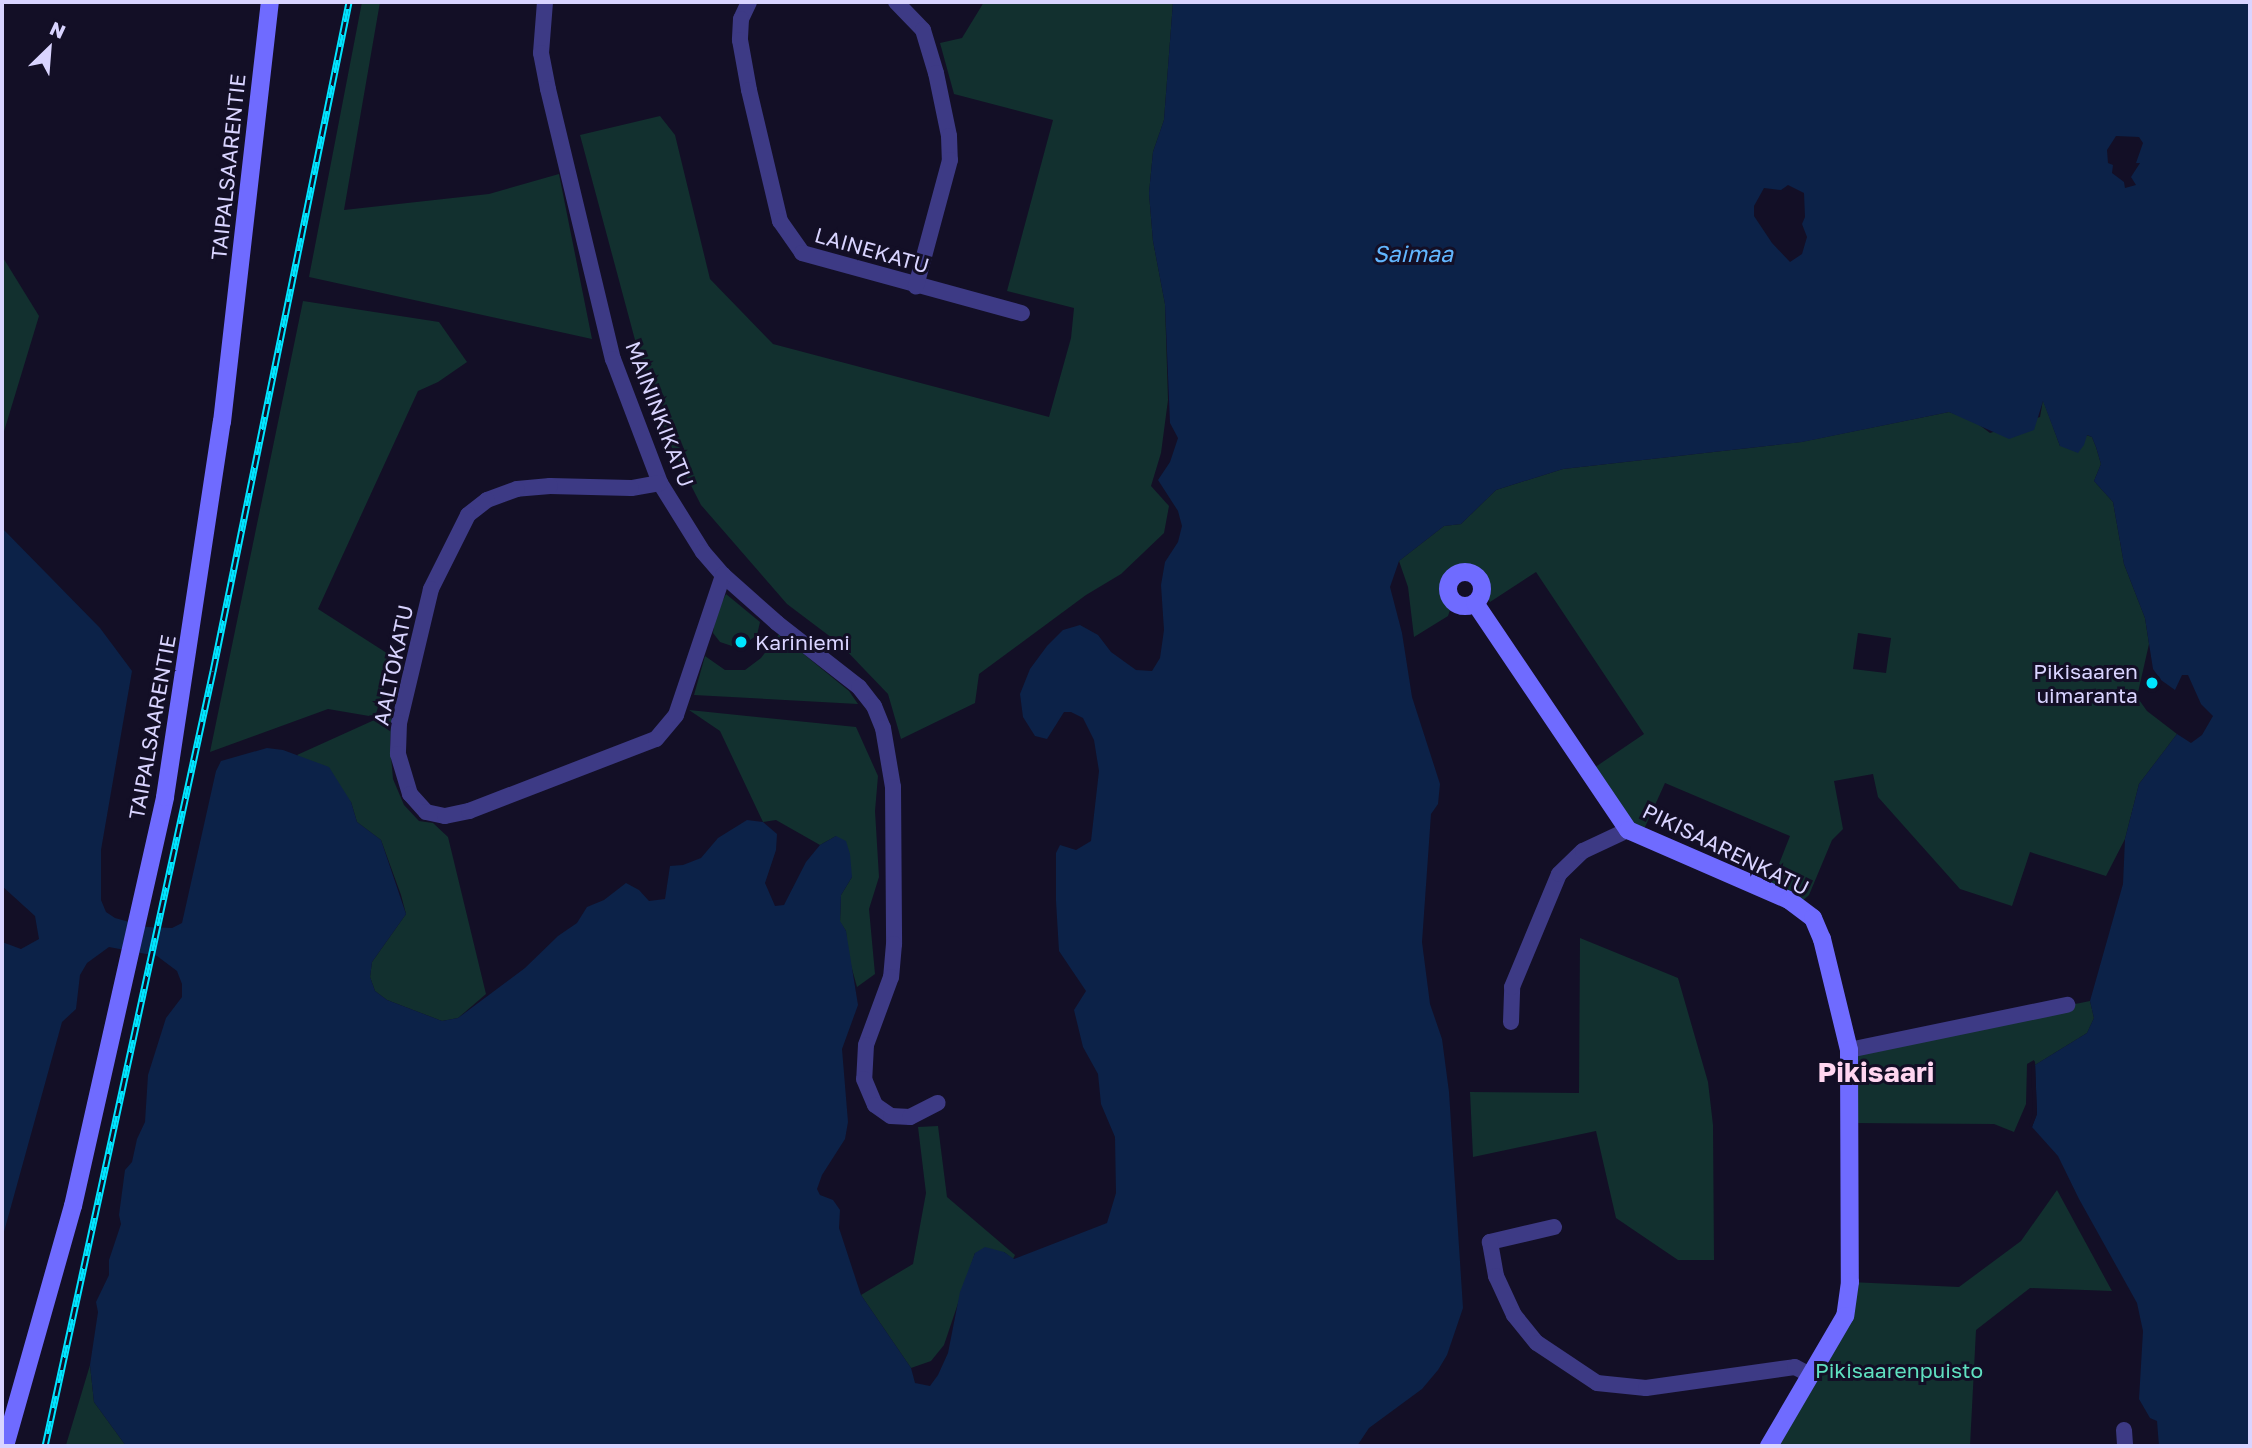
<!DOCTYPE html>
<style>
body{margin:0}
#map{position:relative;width:2252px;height:1448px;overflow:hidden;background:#130f26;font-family:"Golos Text",sans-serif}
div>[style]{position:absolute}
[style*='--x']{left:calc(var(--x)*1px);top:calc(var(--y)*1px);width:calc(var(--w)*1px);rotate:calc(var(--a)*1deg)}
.green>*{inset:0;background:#12302f}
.water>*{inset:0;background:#0c2248}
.pier>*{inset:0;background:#130f26}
.street>*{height:16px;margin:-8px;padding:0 8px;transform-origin:8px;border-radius:8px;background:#3d3a85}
.secondary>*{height:18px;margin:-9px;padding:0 9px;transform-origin:9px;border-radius:9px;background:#6f6bff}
.secondary>.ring{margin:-9px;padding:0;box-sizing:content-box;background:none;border:18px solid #6f6bff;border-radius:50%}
.rail>*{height:7px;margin-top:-3.5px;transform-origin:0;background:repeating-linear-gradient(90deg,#130f26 0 13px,#00e5ff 0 26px);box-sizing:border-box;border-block:2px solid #00e5ff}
.dots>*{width:19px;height:19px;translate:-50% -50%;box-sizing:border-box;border:4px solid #130f26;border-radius:50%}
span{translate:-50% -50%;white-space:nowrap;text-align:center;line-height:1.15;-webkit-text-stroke:6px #130f26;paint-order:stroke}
.street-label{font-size:21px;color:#d9d4ff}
.poi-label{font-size:21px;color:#d9d4ff}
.left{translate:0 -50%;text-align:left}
.right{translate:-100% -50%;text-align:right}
.park-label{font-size:21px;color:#5fe0c0}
.water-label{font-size:23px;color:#62b6ff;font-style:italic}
.district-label{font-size:28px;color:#ffd6f0;font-weight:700}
.frame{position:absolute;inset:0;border:4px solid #d9d4ff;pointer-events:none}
.north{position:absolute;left:14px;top:14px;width:70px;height:70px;-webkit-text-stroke:5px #130f26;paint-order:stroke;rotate:25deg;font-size:19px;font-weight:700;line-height:28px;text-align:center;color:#d9d4ff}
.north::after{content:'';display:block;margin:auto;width:24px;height:32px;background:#d9d4ff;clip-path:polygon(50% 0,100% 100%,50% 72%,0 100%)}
</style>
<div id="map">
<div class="green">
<i style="clip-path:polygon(362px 2px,380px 2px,344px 210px,489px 194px,559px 174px,592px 339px,309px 277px)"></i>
<i style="clip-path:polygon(984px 2px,1173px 2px,1164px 120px,1153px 152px,1149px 193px,1153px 241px,1165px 304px,1168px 400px,1161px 453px,1151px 486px,1169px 506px,1164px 533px,1121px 574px,1086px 595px,979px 674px,975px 703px,901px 739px,888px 694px,840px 644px,787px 604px,701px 505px,671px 446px,642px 366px,580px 135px,660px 116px,675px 135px,710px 279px,773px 344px,1049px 417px,1071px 338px,1074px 308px,1007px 291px,1053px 120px,954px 94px,940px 43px,962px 38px)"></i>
<i style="clip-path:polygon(2px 256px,39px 316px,2px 438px)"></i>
<i style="clip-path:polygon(303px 301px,439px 322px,467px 362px,438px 382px,418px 391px,318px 609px,393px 657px,375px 717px,328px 709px,210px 752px)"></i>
<i style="clip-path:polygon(evenodd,2043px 400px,2060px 446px,2086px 435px,2092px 437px,2096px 447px,2101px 464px,2094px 481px,2113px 502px,2124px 564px,2145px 618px,2149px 644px,2137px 697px,2147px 711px,2177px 734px,2139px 784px,2125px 839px,2106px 876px,2030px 852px,2012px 906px,1960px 889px,1878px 797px,1873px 774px,1834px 781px,1843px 829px,1832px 840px,1809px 895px,1798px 905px,1768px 892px,1790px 836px,1665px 783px,1640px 838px,1588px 772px,1644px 734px,1536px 572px,1490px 602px,1475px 576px,1459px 574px,1449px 585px,1453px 601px,1448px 616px,1414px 637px,1408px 587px,1399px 561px,1444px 526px,1461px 524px,1496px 490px,1563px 469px,1801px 442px,1949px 412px,1974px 421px,1990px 433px,2040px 417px,2043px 400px,1858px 633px,1891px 638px,1886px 673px,1853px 669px,1858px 633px)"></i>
<i style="clip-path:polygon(726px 594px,760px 622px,757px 635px,746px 643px,732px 646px,720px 642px,713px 633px,716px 613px)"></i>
<i style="clip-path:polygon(779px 634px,849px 691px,858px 704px,694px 695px,705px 656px,725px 670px,745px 670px,761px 658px)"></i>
<i style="clip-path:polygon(689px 710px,856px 727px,878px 776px,875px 811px,879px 877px,869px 909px,875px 974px,857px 987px,847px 951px,846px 931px,840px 922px,841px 895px,852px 877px,836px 836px,820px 845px,776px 820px,763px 822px,720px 731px)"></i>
<i style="clip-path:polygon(392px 712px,390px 745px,393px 779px,404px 805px,419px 821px,433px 823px,448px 837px,486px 994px,458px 1018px,442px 1021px,387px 1000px,375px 991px,370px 977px,372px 962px,406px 914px,401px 895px,381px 840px,357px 822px,351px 802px,297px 755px)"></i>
<i style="clip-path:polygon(1580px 938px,1678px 978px,1708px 1082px,1713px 1125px,1714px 1260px,1678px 1260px,1616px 1218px,1596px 1131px,1473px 1157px,1470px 1092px,1579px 1093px)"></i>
<i style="clip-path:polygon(2090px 1001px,2094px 1018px,2087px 1033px,2035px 1065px,2034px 1060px,2027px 1064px,2026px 1104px,2014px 1132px,1994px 1124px,1851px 1123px,1849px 1050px)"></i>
<i style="clip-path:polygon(938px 1126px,947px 1197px,1015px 1255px,1013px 1259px,1004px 1252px,975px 1253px,944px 1345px,931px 1361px,911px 1368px,861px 1295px,913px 1264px,926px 1193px,918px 1127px)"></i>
<i style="clip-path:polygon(2057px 1190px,2112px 1291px,2030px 1288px,1976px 1330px,1970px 1446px,1769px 1446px,1810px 1375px,1850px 1282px,1959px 1287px,2021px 1241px)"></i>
<i style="clip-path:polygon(90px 1365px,94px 1402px,126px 1446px,66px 1445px)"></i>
</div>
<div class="water">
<i style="clip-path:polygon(evenodd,1173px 2px,2250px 2px,2250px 1446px,2159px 1446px,2157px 1421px,2150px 1418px,2139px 1399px,2143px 1331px,2137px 1303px,2079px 1199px,2058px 1156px,2032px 1127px,2037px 1114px,2035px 1065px,2087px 1033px,2094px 1018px,2090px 1001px,2123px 884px,2125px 839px,2139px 784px,2177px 734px,2191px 743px,2202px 735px,2213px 716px,2201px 704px,2188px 675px,2182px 675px,2175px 690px,2161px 680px,2153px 669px,2145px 618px,2124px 564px,2113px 502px,2094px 481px,2101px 464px,2096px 447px,2092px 437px,2087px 435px,2084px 445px,2078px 453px,2060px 446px,2043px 401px,2034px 430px,2009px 439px,1949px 412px,1802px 442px,1563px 469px,1496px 490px,1461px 524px,1444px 526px,1399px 561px,1390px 587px,1402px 633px,1412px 697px,1440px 784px,1438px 804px,1431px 814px,1422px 942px,1430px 1004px,1442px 1039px,1449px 1092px,1463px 1308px,1447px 1355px,1438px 1370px,1422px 1389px,1369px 1428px,1357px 1446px,126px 1446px,94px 1402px,90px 1365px,98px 1312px,96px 1302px,109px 1275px,109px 1260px,121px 1224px,119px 1215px,125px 1170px,132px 1162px,137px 1139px,145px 1122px,148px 1075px,166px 1018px,182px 997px,182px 984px,177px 971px,157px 956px,109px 947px,87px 963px,80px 975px,76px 1009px,62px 1022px,2px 1239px,2px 942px,21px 949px,39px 939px,35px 916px,2px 886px,2px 528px,100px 628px,132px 671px,101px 850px,101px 900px,106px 912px,115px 918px,147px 927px,172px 928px,182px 923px,216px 771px,221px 761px,267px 748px,283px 750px,329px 767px,351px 802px,357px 822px,381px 840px,406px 914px,372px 962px,370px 977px,375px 991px,387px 1000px,442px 1021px,458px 1018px,525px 968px,558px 936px,577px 923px,587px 907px,604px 900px,626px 883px,639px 890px,649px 901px,665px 899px,670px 866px,683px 865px,701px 858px,718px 838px,747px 820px,763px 822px,777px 834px,776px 850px,765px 883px,775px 906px,784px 905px,806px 862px,820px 845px,836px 836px,846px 841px,850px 854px,852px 877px,841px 895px,840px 921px,846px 931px,858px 1005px,842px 1049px,848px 1122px,845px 1139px,822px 1175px,817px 1189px,820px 1195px,833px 1200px,840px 1210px,839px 1228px,861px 1295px,911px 1368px,915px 1383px,930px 1386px,938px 1375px,948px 1353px,960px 1292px,975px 1253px,985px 1247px,1004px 1252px,1014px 1259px,1107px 1223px,1116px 1193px,1115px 1137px,1101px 1104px,1098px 1074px,1083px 1047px,1074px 1010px,1086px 991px,1059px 951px,1056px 901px,1056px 853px,1060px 845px,1076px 850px,1091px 841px,1099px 771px,1094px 740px,1083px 718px,1071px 712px,1064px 712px,1047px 739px,1035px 736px,1023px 717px,1020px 694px,1030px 669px,1047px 646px,1063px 630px,1080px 625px,1098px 635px,1111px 652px,1136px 670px,1152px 671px,1160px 658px,1164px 630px,1161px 585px,1165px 562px,1178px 542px,1182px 526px,1178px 511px,1158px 480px,1170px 462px,1178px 438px,1170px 423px,1165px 304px,1153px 241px,1149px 193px,1153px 152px,1164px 120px,1173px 2px,2116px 136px,2139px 137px,2143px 143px,2136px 163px,2140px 163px,2131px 177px,2136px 185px,2125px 188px,2124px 182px,2112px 173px,2113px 165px,2108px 163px,2107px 150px,2116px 136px,1173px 2px,1788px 185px,1804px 193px,1805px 217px,1802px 224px,1807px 237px,1802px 254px,1790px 262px,1772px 243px,1754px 216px,1754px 206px,1764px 188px,1781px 190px,1788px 185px)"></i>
</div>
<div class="pier">
<i style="clip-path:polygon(2035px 1061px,2037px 1114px,2032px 1127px,2029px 1126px,2033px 1113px,2031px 1065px)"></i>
</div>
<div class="street">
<i style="--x:545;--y:2;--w:51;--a:94.5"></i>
<i style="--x:541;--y:53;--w:37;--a:79"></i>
<i style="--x:548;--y:89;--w:278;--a:76.5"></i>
<i style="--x:613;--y:359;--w:133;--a:69.2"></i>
<i style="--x:660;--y:483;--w:81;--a:58.1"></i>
<i style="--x:703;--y:552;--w:30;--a:49"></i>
<i style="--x:723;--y:575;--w:72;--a:41.6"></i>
<i style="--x:777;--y:623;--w:104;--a:38"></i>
<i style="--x:859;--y:687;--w:24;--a:52"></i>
<i style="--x:874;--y:706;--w:24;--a:68"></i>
<i style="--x:883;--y:728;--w:60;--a:80.4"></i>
<i style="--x:893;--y:787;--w:157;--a:89.6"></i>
<i style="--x:894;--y:944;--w:33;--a:95"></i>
<i style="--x:891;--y:977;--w:72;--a:110.2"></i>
<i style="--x:866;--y:1045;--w:34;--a:93"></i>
<i style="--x:864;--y:1079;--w:28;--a:67"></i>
<i style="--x:875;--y:1105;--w:19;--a:35"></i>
<i style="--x:891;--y:1116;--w:19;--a:3"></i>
<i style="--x:910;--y:1117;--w:31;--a:-27"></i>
<i style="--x:749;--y:2;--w:19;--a:115"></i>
<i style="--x:741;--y:19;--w:21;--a:93"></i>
<i style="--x:740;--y:40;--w:51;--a:79.8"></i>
<i style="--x:749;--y:90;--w:135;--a:76.7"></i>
<i style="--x:780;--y:221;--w:39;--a:55"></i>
<i style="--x:802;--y:253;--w:228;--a:15.3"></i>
<i style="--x:896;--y:2;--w:39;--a:46"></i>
<i style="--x:923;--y:30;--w:45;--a:73.2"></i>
<i style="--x:936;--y:73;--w:64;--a:78.3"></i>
<i style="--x:949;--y:136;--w:24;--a:88"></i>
<i style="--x:950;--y:160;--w:131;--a:105.1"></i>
<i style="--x:660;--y:483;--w:29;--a:170"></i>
<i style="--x:631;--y:488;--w:81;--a:-178.6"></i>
<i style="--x:550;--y:486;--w:33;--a:175"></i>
<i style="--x:517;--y:489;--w:32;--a:160"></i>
<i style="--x:487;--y:500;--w:24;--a:142"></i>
<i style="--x:468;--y:515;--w:83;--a:116.6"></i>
<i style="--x:431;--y:589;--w:138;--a:103.4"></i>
<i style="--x:399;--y:723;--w:31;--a:92"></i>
<i style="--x:398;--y:754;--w:42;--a:73.3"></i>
<i style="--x:410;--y:794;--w:24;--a:48"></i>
<i style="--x:426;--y:812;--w:19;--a:12"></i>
<i style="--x:445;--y:816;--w:25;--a:-12"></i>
<i style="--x:469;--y:811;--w:200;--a:-21.1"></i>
<i style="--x:656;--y:739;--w:31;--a:-50"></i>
<i style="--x:676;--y:715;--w:148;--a:-71.4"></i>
<i style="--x:1511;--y:1022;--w:35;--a:-88"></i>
<i style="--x:1512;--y:987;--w:122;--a:-67.4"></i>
<i style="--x:1559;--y:874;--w:33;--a:-44"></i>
<i style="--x:1583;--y:851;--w:50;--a:-25"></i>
<i style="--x:1849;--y:1050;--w:223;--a:-11.7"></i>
<i style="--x:1554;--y:1227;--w:66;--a:166.8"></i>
<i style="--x:1490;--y:1242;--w:35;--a:80"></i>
<i style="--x:1496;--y:1276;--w:43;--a:65.2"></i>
<i style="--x:1514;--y:1315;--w:36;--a:51"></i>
<i style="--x:1537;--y:1343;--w:72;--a:33.7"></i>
<i style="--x:1597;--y:1383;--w:49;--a:5.8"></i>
<i style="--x:1646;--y:1388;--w:150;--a:-8"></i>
<i style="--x:1795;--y:1367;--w:17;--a:28"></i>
<i style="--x:2124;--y:1430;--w:16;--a:86"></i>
</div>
<div class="secondary">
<i class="ring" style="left:1448px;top:572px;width:16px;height:16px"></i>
<i style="--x:1475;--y:603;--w:274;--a:56"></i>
<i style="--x:1628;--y:830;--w:176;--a:23.5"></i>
<i style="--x:1789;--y:900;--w:30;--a:37"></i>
<i style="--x:1813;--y:918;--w:23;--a:67"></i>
<i style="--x:1822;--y:939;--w:114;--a:76.3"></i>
<i style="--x:1849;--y:1050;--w:232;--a:89.8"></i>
<i style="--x:1850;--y:1282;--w:34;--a:98"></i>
<i style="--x:1845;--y:1316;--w:151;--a:120.3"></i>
<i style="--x:5;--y:1446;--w:249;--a:-74.2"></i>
<i style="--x:73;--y:1206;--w:419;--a:-77.3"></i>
<i style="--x:165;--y:797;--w:379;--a:-81.4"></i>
<i style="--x:222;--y:422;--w:423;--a:-83.5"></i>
</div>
<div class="rail">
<i style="--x:45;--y:1446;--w:793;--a:-77.77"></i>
<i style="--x:213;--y:671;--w:683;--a:-78.51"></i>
</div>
<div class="dots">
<i style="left:741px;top:642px;background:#00e5ff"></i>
<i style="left:2152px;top:683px;background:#00e5ff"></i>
</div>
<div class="street-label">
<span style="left:228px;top:167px;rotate:-84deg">TAIPALSAARENTIE</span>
<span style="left:872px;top:250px;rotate:16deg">LAINEKATU</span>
<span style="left:660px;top:414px;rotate:69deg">MAININKIKATU</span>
<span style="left:393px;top:665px;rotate:-78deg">AALTOKATU</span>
<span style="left:152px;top:727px;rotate:-80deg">TAIPALSAARENTIE</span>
<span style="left:1726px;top:849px;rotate:26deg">PIKISAARENKATU</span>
</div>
<div class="poi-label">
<span class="left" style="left:755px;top:642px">Kariniemi</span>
<span class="right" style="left:2138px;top:683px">Pikisaaren<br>uimaranta</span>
</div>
<div class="park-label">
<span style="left:1899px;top:1370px">Pikisaarenpuisto</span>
</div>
<div class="water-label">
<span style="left:1413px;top:253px">Saimaa</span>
</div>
<div class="district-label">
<span style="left:1876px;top:1072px">Pikisaari</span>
</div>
<div class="frame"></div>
<div class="north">N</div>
</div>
